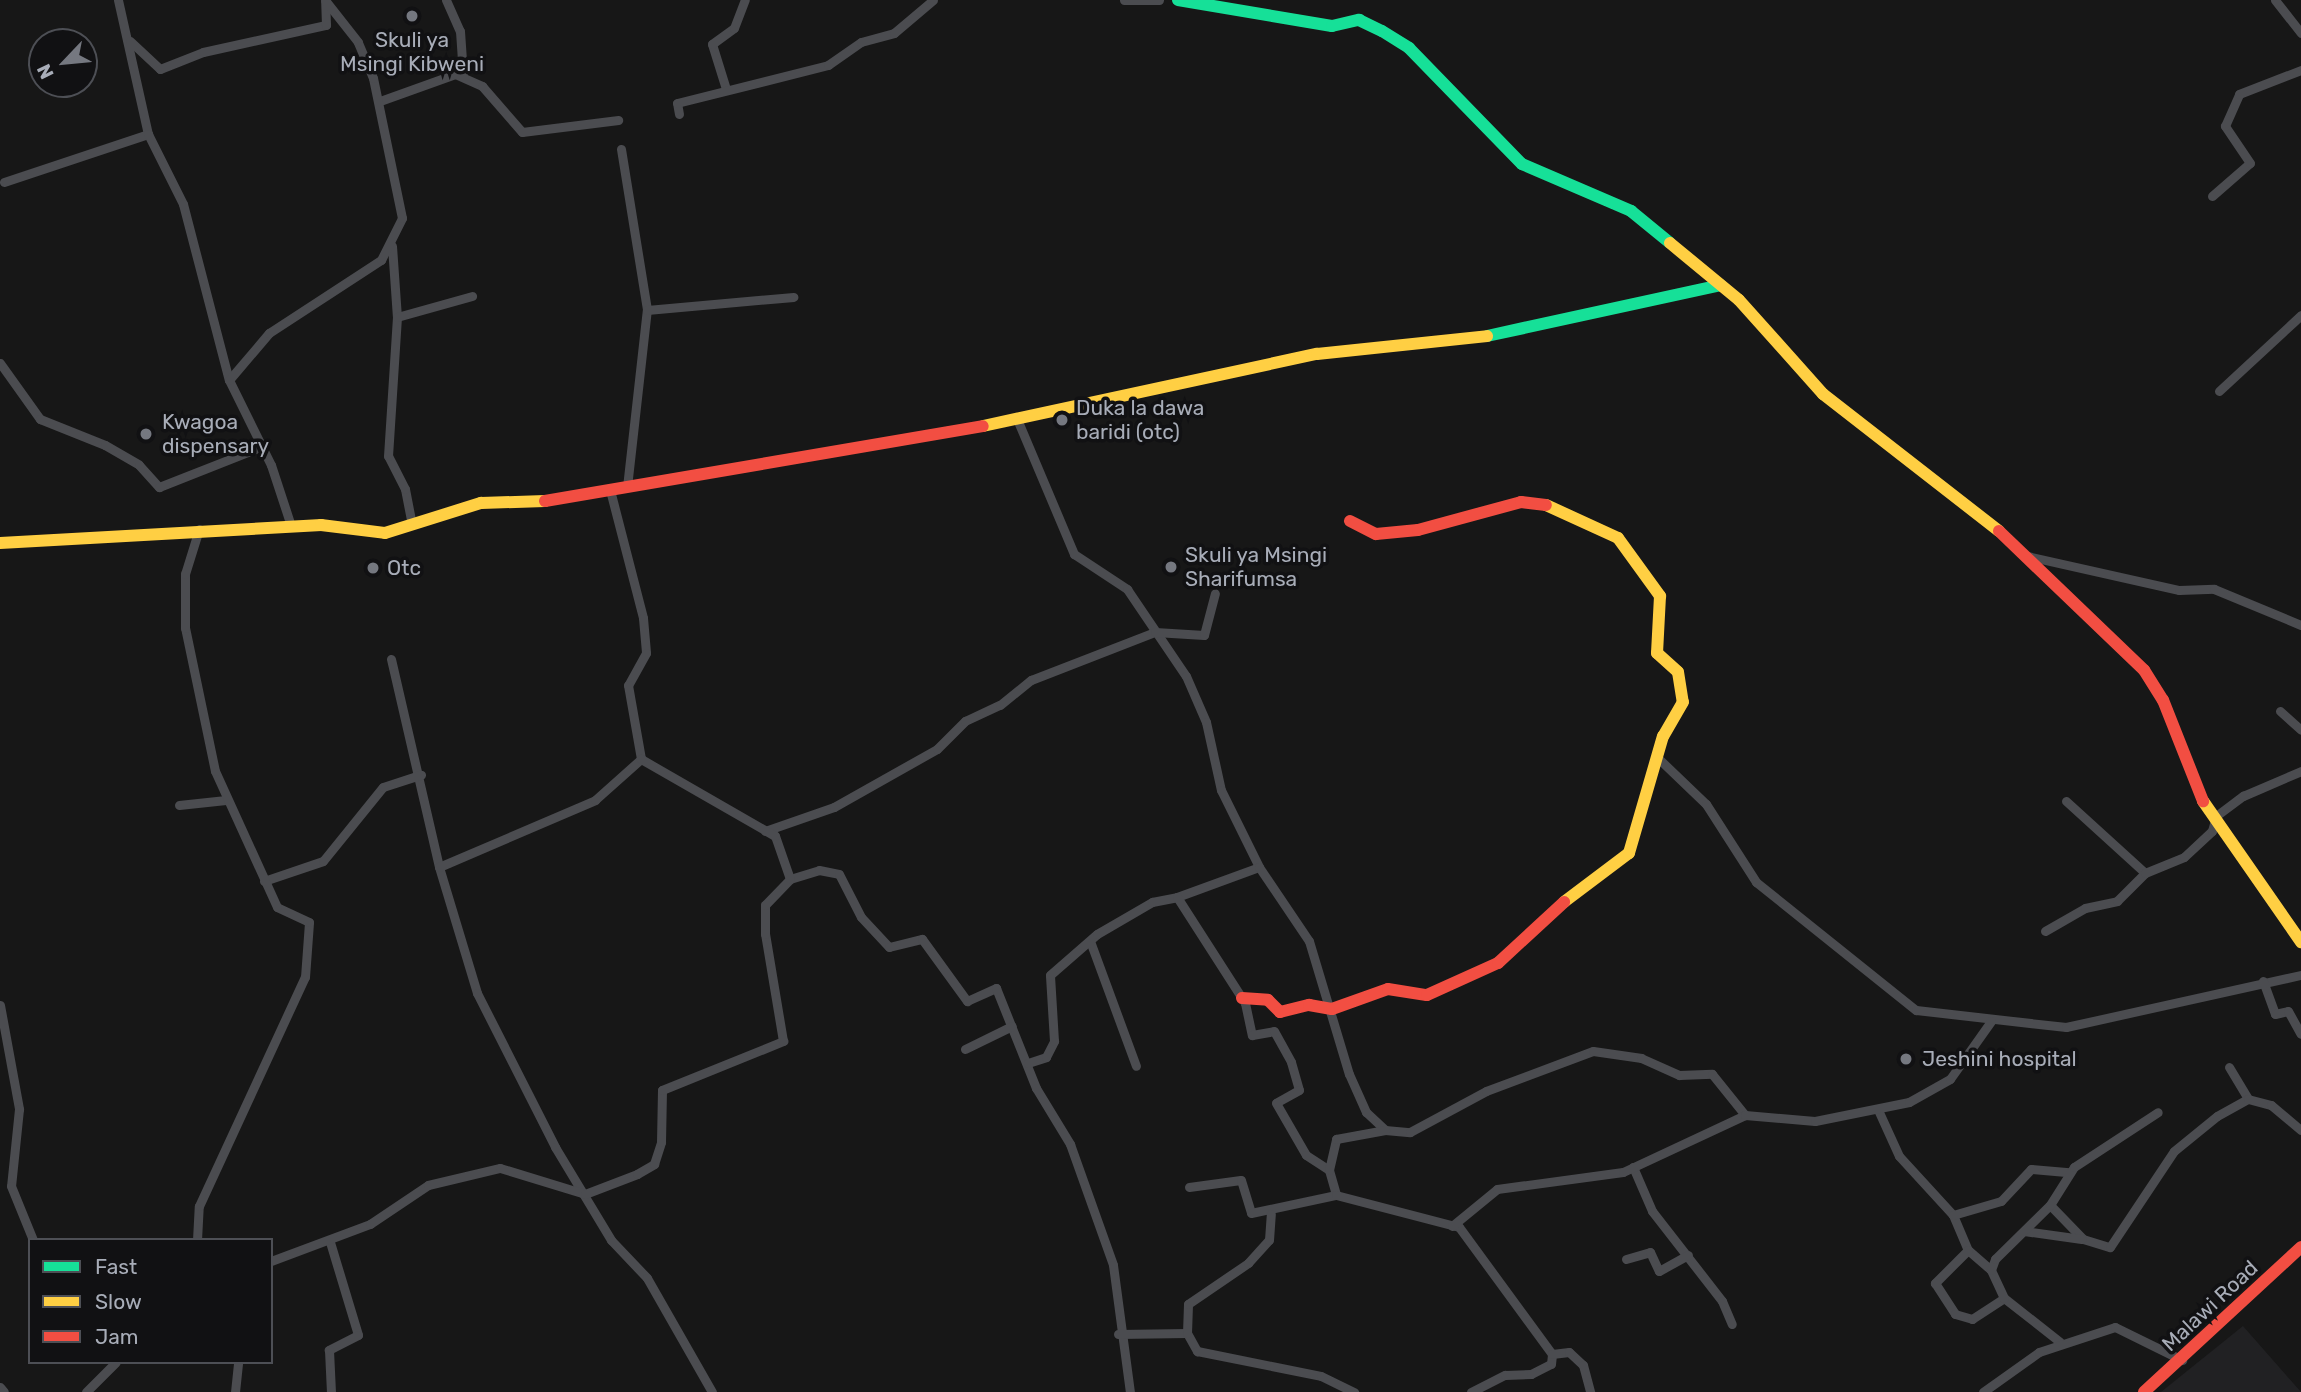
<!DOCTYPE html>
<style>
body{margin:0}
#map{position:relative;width:2301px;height:1392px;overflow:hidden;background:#171717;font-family:Rubik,sans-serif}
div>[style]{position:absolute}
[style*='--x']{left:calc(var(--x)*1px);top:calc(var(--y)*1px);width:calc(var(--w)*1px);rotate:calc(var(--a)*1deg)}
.built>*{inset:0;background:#212123}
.street>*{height:9px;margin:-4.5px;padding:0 4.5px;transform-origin:4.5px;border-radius:4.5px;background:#4b4c50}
.fast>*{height:12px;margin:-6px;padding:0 6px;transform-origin:6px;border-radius:6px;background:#16e098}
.slow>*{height:12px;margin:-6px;padding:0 6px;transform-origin:6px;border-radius:6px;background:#ffcf43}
.jam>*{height:12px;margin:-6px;padding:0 6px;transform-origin:6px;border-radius:6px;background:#f24e42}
.dots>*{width:19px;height:19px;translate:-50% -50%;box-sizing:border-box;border:4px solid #111113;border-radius:50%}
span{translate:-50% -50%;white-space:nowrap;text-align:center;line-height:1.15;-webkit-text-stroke:7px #111113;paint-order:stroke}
.poi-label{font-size:21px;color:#a8adb8}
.left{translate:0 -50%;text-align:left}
.street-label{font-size:21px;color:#a8adb8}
.legend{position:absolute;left:28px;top:1238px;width:245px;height:126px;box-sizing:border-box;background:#111113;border:2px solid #4d4f55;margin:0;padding:9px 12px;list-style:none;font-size:21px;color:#a8adb8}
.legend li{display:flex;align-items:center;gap:14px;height:35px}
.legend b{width:35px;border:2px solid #4d4f55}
.north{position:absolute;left:28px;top:28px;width:70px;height:70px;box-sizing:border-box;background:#111113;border:2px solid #4d4f55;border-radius:50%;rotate:244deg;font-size:19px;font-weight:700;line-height:28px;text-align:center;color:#a8adb8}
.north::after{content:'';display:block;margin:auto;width:24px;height:32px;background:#757880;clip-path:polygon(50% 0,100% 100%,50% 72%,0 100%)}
</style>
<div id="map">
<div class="built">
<i style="clip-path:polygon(2243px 1326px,2301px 1392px,2161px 1392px)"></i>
</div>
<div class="street">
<i style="--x:118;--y:0;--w:137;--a:77.4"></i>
<i style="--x:446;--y:0;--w:34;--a:66"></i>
<i style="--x:460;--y:31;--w:44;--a:86.1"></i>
<i style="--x:1124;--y:0;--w:35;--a:0"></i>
<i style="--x:2275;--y:0;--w:42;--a:51.8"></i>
<i style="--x:130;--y:41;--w:41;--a:43"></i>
<i style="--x:160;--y:69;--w:46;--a:-21.6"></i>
<i style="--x:203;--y:52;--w:126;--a:-12.4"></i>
<i style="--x:326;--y:25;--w:25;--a:-92"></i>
<i style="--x:726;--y:89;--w:47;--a:-107.3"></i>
<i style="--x:712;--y:44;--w:27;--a:-36"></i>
<i style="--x:734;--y:28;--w:30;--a:-69"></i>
<i style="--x:380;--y:101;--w:80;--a:-19.8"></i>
<i style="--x:455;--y:74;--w:30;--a:24"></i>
<i style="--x:482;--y:86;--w:61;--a:49"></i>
<i style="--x:522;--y:132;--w:97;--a:-7.1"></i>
<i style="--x:679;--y:114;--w:11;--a:-100"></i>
<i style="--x:677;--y:103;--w:156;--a:-14.1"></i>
<i style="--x:828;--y:65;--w:40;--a:-34.9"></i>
<i style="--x:861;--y:42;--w:34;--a:-15"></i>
<i style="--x:894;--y:33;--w:51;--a:-40.2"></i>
<i style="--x:621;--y:149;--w:163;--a:80.8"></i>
<i style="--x:4;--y:182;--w:152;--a:-18.4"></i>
<i style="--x:148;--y:134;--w:78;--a:63.4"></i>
<i style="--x:183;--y:204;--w:182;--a:75.4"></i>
<i style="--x:229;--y:380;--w:95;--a:63.7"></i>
<i style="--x:271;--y:465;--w:64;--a:71.8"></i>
<i style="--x:2212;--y:196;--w:50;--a:-41"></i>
<i style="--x:2250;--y:163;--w:45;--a:-124"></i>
<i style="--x:2225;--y:126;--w:35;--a:-66"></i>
<i style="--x:2239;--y:94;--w:66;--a:-21.2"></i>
<i style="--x:392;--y:246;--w:71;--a:86"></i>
<i style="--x:0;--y:363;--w:69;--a:54.5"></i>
<i style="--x:40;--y:419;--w:70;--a:21.8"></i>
<i style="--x:105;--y:445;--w:39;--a:30"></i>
<i style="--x:139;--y:465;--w:30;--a:48"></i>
<i style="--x:159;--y:487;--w:112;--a:-21.5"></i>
<i style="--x:229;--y:380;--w:62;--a:-49.6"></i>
<i style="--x:269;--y:333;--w:134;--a:-33.1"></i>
<i style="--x:381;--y:260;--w:47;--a:-63.4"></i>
<i style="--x:402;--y:218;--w:143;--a:-101.7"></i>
<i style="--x:373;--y:78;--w:39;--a:-113"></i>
<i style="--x:358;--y:42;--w:53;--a:-128.2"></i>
<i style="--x:2219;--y:391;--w:112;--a:-42.8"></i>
<i style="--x:1017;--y:419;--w:147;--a:67.1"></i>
<i style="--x:1074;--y:554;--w:64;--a:33.4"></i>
<i style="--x:1127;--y:589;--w:105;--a:55.9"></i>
<i style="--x:1186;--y:676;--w:50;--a:66.5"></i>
<i style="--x:1206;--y:722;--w:70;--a:77.6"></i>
<i style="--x:1221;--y:790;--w:86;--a:63.7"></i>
<i style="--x:627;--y:487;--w:178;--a:-83.6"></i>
<i style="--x:647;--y:310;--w:147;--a:-5.1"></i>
<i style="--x:610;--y:490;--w:132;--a:75.5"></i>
<i style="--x:643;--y:618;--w:35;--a:85"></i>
<i style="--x:646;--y:653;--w:37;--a:119"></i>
<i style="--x:628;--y:685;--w:75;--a:80"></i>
<i style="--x:412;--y:525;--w:37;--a:-101"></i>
<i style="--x:405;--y:489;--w:37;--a:-117"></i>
<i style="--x:388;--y:456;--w:139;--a:-86.3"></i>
<i style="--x:397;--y:317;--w:78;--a:-15.6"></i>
<i style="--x:2027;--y:556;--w:156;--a:12.6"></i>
<i style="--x:2179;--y:590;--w:35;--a:-2"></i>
<i style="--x:2214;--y:589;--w:94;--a:22.5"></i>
<i style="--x:391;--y:659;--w:213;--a:77"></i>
<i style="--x:439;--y:867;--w:132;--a:73.2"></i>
<i style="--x:477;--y:993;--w:173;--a:63.1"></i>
<i style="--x:555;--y:1147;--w:109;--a:58.9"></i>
<i style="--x:611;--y:1240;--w:52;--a:46.5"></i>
<i style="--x:647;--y:1278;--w:131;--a:60.3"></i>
<i style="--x:2280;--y:711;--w:28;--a:42"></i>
<i style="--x:1659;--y:759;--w:65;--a:43.8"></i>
<i style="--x:1706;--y:804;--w:93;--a:57.3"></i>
<i style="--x:1756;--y:882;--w:205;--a:38.7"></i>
<i style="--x:1916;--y:1010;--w:151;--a:6.5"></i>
<i style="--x:2066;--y:1027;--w:241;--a:-12.5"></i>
<i style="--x:2066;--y:801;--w:107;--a:42.3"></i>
<i style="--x:179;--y:805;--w:47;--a:-6.1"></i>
<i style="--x:765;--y:831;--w:73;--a:-19.2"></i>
<i style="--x:834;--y:807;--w:118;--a:-29.4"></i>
<i style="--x:937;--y:749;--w:40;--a:-45"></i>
<i style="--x:965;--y:721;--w:38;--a:-25"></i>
<i style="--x:1000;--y:705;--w:40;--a:-39"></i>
<i style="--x:1031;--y:680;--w:133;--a:-21.2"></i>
<i style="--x:1155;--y:632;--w:49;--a:3.5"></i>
<i style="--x:1204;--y:635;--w:43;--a:-75.3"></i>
<i style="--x:439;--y:867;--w:170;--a:-23.2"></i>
<i style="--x:595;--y:800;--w:62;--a:-41.7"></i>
<i style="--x:790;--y:879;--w:30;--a:-17"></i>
<i style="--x:819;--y:870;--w:20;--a:11"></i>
<i style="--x:839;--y:874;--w:48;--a:62.9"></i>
<i style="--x:861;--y:917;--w:41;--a:47"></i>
<i style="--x:889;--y:947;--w:34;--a:-14"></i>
<i style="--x:922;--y:939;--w:77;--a:54"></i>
<i style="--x:967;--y:1001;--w:32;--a:-24"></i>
<i style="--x:996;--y:988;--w:108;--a:68.2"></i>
<i style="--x:1036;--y:1088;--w:66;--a:58.7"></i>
<i style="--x:1070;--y:1144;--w:128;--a:70.4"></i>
<i style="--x:1113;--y:1265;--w:128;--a:82.4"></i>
<i style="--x:264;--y:881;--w:62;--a:-18.7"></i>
<i style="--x:323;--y:861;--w:95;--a:-51"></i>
<i style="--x:383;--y:787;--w:40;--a:-18"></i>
<i style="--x:1177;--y:897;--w:87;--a:-20.1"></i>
<i style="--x:1259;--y:867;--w:89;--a:56"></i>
<i style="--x:1309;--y:941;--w:139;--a:73.3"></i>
<i style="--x:1349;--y:1074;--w:42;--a:65.9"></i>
<i style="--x:1366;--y:1112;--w:26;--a:43"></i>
<i style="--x:1385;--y:1130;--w:25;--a:5"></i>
<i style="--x:1410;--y:1132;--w:86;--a:-28.3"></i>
<i style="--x:1486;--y:1091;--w:114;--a:-20.5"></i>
<i style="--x:1593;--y:1051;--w:49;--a:8.3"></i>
<i style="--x:1641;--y:1058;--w:42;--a:24.1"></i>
<i style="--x:1679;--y:1075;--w:33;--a:-2"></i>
<i style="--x:1712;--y:1074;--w:53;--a:51.2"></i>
<i style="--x:2045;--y:931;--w:46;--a:-29.9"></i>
<i style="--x:2085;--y:908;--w:33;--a:-12"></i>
<i style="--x:2117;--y:901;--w:40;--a:-45"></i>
<i style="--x:2145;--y:873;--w:42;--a:-22.3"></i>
<i style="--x:2184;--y:857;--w:38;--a:-43"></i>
<i style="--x:2212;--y:831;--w:16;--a:-75"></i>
<i style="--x:2216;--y:816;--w:34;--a:-37"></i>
<i style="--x:2243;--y:796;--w:63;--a:-23.3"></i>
<i style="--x:1090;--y:941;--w:133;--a:69.8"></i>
<i style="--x:2263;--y:981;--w:35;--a:70"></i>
<i style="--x:2275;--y:1014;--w:13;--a:-13"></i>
<i style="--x:2288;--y:1011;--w:26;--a:61"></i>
<i style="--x:0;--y:1005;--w:106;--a:79.6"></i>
<i style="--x:19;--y:1109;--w:77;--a:95.9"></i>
<i style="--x:11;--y:1186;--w:58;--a:67.8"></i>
<i style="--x:965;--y:1049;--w:52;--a:-26.1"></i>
<i style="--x:1028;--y:1063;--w:19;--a:-18"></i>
<i style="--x:1046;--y:1057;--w:18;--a:-63"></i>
<i style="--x:1054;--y:1041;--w:66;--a:-93.5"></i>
<i style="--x:1050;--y:975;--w:62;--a:-41.1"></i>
<i style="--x:1097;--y:934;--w:64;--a:-30.2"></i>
<i style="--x:1152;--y:902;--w:25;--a:-11"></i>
<i style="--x:1177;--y:897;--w:126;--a:57.3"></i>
<i style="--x:1245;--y:1003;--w:33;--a:78"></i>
<i style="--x:1252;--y:1035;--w:22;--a:-10"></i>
<i style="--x:1274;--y:1031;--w:35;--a:61"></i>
<i style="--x:1291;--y:1062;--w:29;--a:74"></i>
<i style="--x:1299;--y:1090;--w:26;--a:151"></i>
<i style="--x:1276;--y:1103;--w:60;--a:60"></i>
<i style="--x:1306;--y:1155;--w:27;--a:33"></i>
<i style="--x:1329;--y:1170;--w:26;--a:74"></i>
<i style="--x:2229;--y:1067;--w:37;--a:59"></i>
<i style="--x:1879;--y:1112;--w:48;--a:65.6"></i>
<i style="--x:1899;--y:1156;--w:80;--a:47.5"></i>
<i style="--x:1953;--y:1215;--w:38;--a:67"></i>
<i style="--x:1968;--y:1250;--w:30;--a:41"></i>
<i style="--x:1633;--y:1167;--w:48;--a:66.6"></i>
<i style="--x:1652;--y:1211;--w:114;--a:52.1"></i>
<i style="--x:1722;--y:1301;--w:25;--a:67"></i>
<i style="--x:1329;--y:1170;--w:32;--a:-77"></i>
<i style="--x:1336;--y:1139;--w:50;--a:-10.4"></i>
<i style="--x:1189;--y:1187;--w:52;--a:-7.7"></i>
<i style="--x:1241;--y:1180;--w:34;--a:73"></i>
<i style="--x:1251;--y:1213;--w:87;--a:-12"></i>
<i style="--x:1336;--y:1195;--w:127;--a:14.6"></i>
<i style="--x:1459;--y:1227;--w:157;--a:53.8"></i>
<i style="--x:2050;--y:1205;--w:47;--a:45.9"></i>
<i style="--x:2083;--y:1239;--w:28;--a:17"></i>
<i style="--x:2110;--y:1247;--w:115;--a:-56.3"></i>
<i style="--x:2174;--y:1151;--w:55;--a:-39.1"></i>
<i style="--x:2217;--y:1116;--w:35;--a:-29"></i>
<i style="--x:2248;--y:1099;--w:24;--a:15"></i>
<i style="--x:2271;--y:1105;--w:39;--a:40"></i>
<i style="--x:1953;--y:1215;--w:50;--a:-16.3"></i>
<i style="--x:2001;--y:1201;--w:44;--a:-46.8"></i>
<i style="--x:2031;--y:1169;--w:38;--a:5"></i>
<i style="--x:1452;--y:1226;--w:58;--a:-39.4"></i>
<i style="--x:1497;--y:1189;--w:127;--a:-7.7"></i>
<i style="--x:1623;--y:1172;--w:135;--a:-25"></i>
<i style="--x:1745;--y:1115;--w:70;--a:4.9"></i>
<i style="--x:1815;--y:1121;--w:96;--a:-11.4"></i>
<i style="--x:1909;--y:1102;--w:47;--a:-29.3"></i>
<i style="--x:1950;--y:1079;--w:71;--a:-54.7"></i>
<i style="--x:2024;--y:1231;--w:58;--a:8"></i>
<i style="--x:197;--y:1240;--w:34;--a:-87"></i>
<i style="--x:199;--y:1206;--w:252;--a:-65.2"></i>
<i style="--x:305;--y:977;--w:55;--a:-85.8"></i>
<i style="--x:309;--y:922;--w:35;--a:-155"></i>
<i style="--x:277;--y:907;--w:149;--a:-114.5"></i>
<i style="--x:215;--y:771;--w:146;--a:-101.8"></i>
<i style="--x:185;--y:628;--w:54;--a:-90"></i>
<i style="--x:185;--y:574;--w:47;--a:-72.7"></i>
<i style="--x:330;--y:1242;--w:97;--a:73.2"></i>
<i style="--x:358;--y:1335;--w:33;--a:153"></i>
<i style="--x:329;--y:1350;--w:42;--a:87.3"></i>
<i style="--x:1968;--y:1250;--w:47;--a:135"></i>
<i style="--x:1935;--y:1283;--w:37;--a:57"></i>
<i style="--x:1955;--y:1314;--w:18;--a:16"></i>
<i style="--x:1972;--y:1319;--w:38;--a:-33"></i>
<i style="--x:1626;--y:1259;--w:25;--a:-16"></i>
<i style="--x:1650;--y:1252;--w:21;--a:65"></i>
<i style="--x:1659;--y:1271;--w:33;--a:-29"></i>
<i style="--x:271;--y:1261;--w:106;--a:-20.5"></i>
<i style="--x:370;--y:1224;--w:70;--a:-33.9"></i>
<i style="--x:428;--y:1185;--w:74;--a:-13.3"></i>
<i style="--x:500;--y:1168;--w:89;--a:17"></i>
<i style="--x:585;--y:1194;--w:56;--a:-21"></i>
<i style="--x:637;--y:1174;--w:20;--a:-30"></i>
<i style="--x:654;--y:1164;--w:23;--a:-72"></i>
<i style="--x:661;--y:1142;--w:52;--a:-88.9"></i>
<i style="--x:662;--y:1090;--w:131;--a:-22"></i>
<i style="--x:783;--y:1041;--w:109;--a:-99.5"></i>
<i style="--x:765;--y:934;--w:29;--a:-90"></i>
<i style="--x:765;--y:905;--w:36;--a:-46"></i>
<i style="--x:790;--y:879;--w:46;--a:-109.2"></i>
<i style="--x:775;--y:836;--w:155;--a:-150.1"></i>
<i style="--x:1187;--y:1333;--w:21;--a:61"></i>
<i style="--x:1197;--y:1351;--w:126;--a:11.4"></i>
<i style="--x:1321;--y:1376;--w:37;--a:26"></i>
<i style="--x:1118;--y:1334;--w:69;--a:-0.8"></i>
<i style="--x:1187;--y:1333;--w:29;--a:-88"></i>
<i style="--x:1188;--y:1304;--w:73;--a:-34.3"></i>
<i style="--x:1248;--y:1263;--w:31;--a:-48"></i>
<i style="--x:1269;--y:1240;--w:26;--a:-86"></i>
<i style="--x:2060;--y:1342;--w:71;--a:-141.8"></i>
<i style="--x:2004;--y:1298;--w:31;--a:-115"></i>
<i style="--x:1991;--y:1270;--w:12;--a:-70"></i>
<i style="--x:1995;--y:1259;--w:77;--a:-44.5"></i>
<i style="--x:2050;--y:1205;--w:45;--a:-57.7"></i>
<i style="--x:2074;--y:1167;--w:100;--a:-33.2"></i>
<i style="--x:0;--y:1387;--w:6;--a:51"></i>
<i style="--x:86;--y:1392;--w:42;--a:-45"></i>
<i style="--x:235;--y:1392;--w:30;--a:-84"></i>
<i style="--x:1471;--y:1392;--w:38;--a:-27"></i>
<i style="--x:1505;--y:1375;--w:26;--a:-2"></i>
<i style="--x:1531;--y:1374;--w:22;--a:-27"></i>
<i style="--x:1551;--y:1364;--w:10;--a:-84"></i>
<i style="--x:1552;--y:1354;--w:17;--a:-7"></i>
<i style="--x:1569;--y:1352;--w:19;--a:43"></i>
<i style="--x:1583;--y:1365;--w:28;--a:75"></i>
<i style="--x:1983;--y:1392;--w:69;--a:-35.5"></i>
<i style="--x:2039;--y:1352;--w:80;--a:-18.2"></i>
<i style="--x:2115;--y:1327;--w:75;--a:26.2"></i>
</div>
<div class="fast">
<i style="--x:1178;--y:0;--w:156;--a:9.6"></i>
<i style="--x:1332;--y:26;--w:28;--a:-13"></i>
<i style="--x:1359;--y:20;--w:25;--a:26"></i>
<i style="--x:1382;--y:31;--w:32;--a:32"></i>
<i style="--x:1409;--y:48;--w:162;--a:45.8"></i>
<i style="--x:1522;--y:164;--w:119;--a:23.3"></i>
<i style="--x:1631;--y:211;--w:50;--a:39.4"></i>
<i style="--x:1487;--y:336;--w:239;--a:-12.3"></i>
</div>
<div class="slow">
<i style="--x:1670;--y:243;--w:89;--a:39.6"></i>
<i style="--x:1739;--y:300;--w:126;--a:48.2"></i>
<i style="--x:1823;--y:394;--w:223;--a:37.9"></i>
<i style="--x:983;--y:426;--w:342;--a:-12.2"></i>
<i style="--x:1317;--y:354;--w:171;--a:-6"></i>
<i style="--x:1546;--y:505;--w:79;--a:24.6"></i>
<i style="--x:1618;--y:538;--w:72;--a:54.1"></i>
<i style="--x:1660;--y:596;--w:57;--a:93"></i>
<i style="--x:1657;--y:653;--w:28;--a:42"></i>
<i style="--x:1678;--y:672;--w:30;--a:81"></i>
<i style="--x:1683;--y:702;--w:39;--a:120"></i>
<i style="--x:1663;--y:736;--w:122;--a:106.2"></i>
<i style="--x:1629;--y:853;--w:81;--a:143"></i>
<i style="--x:0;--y:543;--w:322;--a:-3.2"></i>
<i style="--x:321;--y:525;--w:64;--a:7.1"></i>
<i style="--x:385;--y:533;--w:101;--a:-17.4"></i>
<i style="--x:481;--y:503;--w:64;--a:-1.8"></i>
<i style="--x:2203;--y:801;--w:172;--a:55.2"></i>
</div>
<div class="jam">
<i style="--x:545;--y:501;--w:444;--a:-9.7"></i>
<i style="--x:1350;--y:521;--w:29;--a:27"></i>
<i style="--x:1376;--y:534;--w:42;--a:-5.4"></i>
<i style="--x:1418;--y:530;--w:107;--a:-15.2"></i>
<i style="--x:1521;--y:502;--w:25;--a:7"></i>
<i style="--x:1999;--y:531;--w:201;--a:43.8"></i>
<i style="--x:2144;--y:670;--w:36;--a:58"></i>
<i style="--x:2163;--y:700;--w:109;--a:68.4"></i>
<i style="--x:1242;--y:998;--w:26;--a:4"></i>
<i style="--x:1268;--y:1000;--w:17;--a:45"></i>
<i style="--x:1280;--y:1012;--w:30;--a:-14"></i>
<i style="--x:1309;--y:1005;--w:23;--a:10"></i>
<i style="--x:1332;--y:1009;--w:59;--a:-19.7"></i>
<i style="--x:1388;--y:989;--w:39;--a:9"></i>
<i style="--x:1427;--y:995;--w:78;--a:-24.3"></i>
<i style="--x:1498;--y:963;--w:90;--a:-42.7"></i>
<i style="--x:2144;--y:1392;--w:214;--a:-42.7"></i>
</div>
<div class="dots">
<i style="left:412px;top:16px;background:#757880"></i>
<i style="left:1062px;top:420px;background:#757880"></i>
<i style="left:146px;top:434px;background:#757880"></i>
<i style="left:1171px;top:567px;background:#757880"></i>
<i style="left:373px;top:568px;background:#757880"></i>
<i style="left:1906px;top:1059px;background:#757880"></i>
</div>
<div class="poi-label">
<span style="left:412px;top:52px">Skuli ya<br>Msingi Kibweni</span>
<span class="left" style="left:1076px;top:420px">Duka la dawa<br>baridi (otc)</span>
<span class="left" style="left:162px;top:434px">Kwagoa<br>dispensary</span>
<span class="left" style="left:1185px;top:567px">Skuli ya Msingi<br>Sharifumsa</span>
<span class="left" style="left:387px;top:568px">Otc</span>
<span class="left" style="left:1922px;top:1059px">Jeshini hospital</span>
</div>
<div class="street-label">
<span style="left:2210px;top:1306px;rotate:-43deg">Malawi Road</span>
</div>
<ul class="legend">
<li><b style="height:9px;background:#16e098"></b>Fast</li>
<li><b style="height:9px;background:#ffcf43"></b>Slow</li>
<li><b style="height:9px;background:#f24e42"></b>Jam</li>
</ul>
<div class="north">N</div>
</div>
